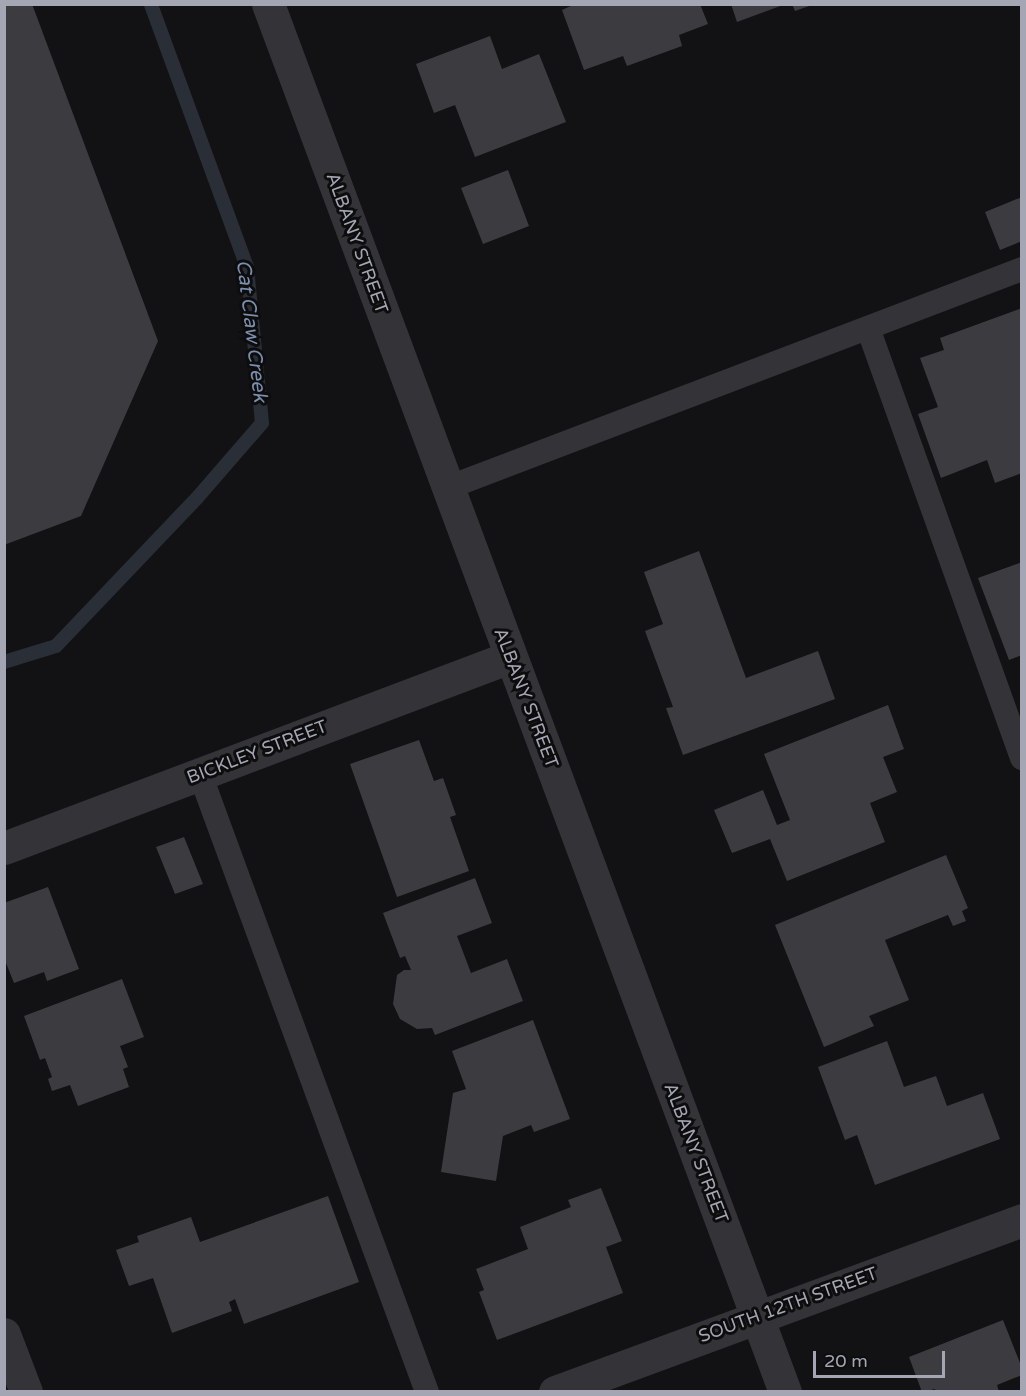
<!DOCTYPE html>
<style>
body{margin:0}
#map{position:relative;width:1026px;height:1396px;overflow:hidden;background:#121214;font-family:"Varela Round",sans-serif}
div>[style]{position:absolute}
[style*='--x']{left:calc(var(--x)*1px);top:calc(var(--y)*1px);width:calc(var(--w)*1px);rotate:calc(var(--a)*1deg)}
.stream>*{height:14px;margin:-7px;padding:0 7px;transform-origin:7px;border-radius:7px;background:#292e37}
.building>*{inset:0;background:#3c3c40}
.lane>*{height:24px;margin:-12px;padding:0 12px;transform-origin:12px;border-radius:12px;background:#333338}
.street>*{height:33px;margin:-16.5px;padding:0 16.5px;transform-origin:16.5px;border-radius:16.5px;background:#333338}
span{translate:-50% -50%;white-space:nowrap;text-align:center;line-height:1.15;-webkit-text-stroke:6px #0d0d0e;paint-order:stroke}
.street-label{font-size:18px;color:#a4a6b4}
.water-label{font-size:20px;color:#7c8fae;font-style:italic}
.frame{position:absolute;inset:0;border:6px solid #a4a6b4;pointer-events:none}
.scale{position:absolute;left:813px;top:1351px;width:132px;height:27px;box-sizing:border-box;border:3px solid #a4a6b4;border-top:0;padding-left:8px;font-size:18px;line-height:21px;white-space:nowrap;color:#a4a6b4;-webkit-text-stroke:4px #0d0d0e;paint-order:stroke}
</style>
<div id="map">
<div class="stream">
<i style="--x:4;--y:662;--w:54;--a:-17.1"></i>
<i style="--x:56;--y:646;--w:204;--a:-46.4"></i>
<i style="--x:197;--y:498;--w:99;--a:-49.1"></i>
<i style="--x:262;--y:423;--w:157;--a:-95.5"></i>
<i style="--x:247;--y:267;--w:280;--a:-110.1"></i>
</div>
<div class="building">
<i style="clip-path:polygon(4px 4px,32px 4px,158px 341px,81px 516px,4px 545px)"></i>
<i style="clip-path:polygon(575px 4px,700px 4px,708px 24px,679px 35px,682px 46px,627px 66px,623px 56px,584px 70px,562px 10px)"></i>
<i style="clip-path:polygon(731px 4px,783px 4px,783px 5px,737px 22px)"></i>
<i style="clip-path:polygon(792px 4px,812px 4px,812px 5px,795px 11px)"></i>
<i style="clip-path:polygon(490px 36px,502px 69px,539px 54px,566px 122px,475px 157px,455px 105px,434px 113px,416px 64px)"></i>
<i style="clip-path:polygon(508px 170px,529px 226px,483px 244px,461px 188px)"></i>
<i style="clip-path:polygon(1022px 197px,1022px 241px,1000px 250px,985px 212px)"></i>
<i style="clip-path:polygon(1022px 308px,1022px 473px,995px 483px,987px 460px,941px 478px,918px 414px,938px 407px,920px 358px,944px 350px,940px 338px)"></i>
<i style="clip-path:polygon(699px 551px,746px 678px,818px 651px,835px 699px,683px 755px,666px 708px,673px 707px,645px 631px,663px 624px,644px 572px)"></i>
<i style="clip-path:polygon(1022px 562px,1022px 655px,1009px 660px,978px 578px)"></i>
<i style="clip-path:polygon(888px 705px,904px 749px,883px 757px,897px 792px,870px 803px,885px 842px,787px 881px,770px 839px,732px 853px,714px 810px,763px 790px,777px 825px,790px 820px,764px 754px)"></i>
<i style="clip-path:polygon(419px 740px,434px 781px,443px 778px,456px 815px,450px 817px,469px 871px,397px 897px,350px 764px)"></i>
<i style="clip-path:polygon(184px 837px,203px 884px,175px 894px,156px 847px)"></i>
<i style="clip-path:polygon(946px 855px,968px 908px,962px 911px,966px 921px,953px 926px,948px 915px,885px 940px,909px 1000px,869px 1016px,874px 1026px,824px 1047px,775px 925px)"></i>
<i style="clip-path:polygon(475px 878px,492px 923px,457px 936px,471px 973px,507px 959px,523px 1001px,435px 1035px,432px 1028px,417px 1029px,400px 1019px,393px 1004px,397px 975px,404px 970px,411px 970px,405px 956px,400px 958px,383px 913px)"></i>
<i style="clip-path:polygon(48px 887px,79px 969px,47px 981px,44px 972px,14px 983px,4px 958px,4px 903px)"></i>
<i style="clip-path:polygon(122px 979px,144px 1037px,120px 1046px,128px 1067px,123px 1069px,129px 1087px,78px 1106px,70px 1085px,52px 1091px,48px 1079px,52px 1077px,45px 1058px,40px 1060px,24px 1016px)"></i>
<i style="clip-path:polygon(533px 1020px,570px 1119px,534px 1132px,531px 1125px,503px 1136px,496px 1181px,441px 1172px,453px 1093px,466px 1089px,452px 1051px)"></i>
<i style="clip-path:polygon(887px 1041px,904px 1087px,936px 1076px,947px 1106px,983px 1093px,1000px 1139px,875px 1185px,857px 1135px,845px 1140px,818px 1067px)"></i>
<i style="clip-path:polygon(601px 1188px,622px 1241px,606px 1247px,623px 1293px,497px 1340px,479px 1292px,484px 1290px,476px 1269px,528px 1249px,520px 1227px,571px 1207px,568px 1200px)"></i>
<i style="clip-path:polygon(328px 1196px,359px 1282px,244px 1324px,235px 1299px,229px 1302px,232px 1311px,172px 1333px,153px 1278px,129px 1286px,116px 1250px,139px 1242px,137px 1236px,191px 1217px,200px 1242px)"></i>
<i style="clip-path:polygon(1003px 1320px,1022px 1368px,1022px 1375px,997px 1385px,999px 1392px,936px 1392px,935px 1389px,922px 1392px,909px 1357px)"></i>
</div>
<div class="lane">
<i style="--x:868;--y:328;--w:457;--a:70.3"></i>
<i style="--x:447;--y:488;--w:615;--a:-20.85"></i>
<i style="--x:200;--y:774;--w:658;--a:69.83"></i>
</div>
<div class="street">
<i style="--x:268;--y:4;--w:1481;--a:69.57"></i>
<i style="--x:4;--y:848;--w:541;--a:-20.68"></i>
<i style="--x:4;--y:1334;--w:62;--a:69.2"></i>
<i style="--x:555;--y:1392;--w:498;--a:-20.2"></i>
</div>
<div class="street-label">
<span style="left:357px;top:243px;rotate:70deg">ALBANY STREET</span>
<span style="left:526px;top:698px;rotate:69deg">ALBANY STREET</span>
<span style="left:257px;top:752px;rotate:-21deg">BICKLEY STREET</span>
<span style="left:696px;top:1153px;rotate:69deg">ALBANY STREET</span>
<span style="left:788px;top:1305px;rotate:-20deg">SOUTH 12TH STREET</span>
</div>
<div class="water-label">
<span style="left:251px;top:331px;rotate:83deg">Cat Claw Creek</span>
</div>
<div class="frame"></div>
<div class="scale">20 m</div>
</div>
